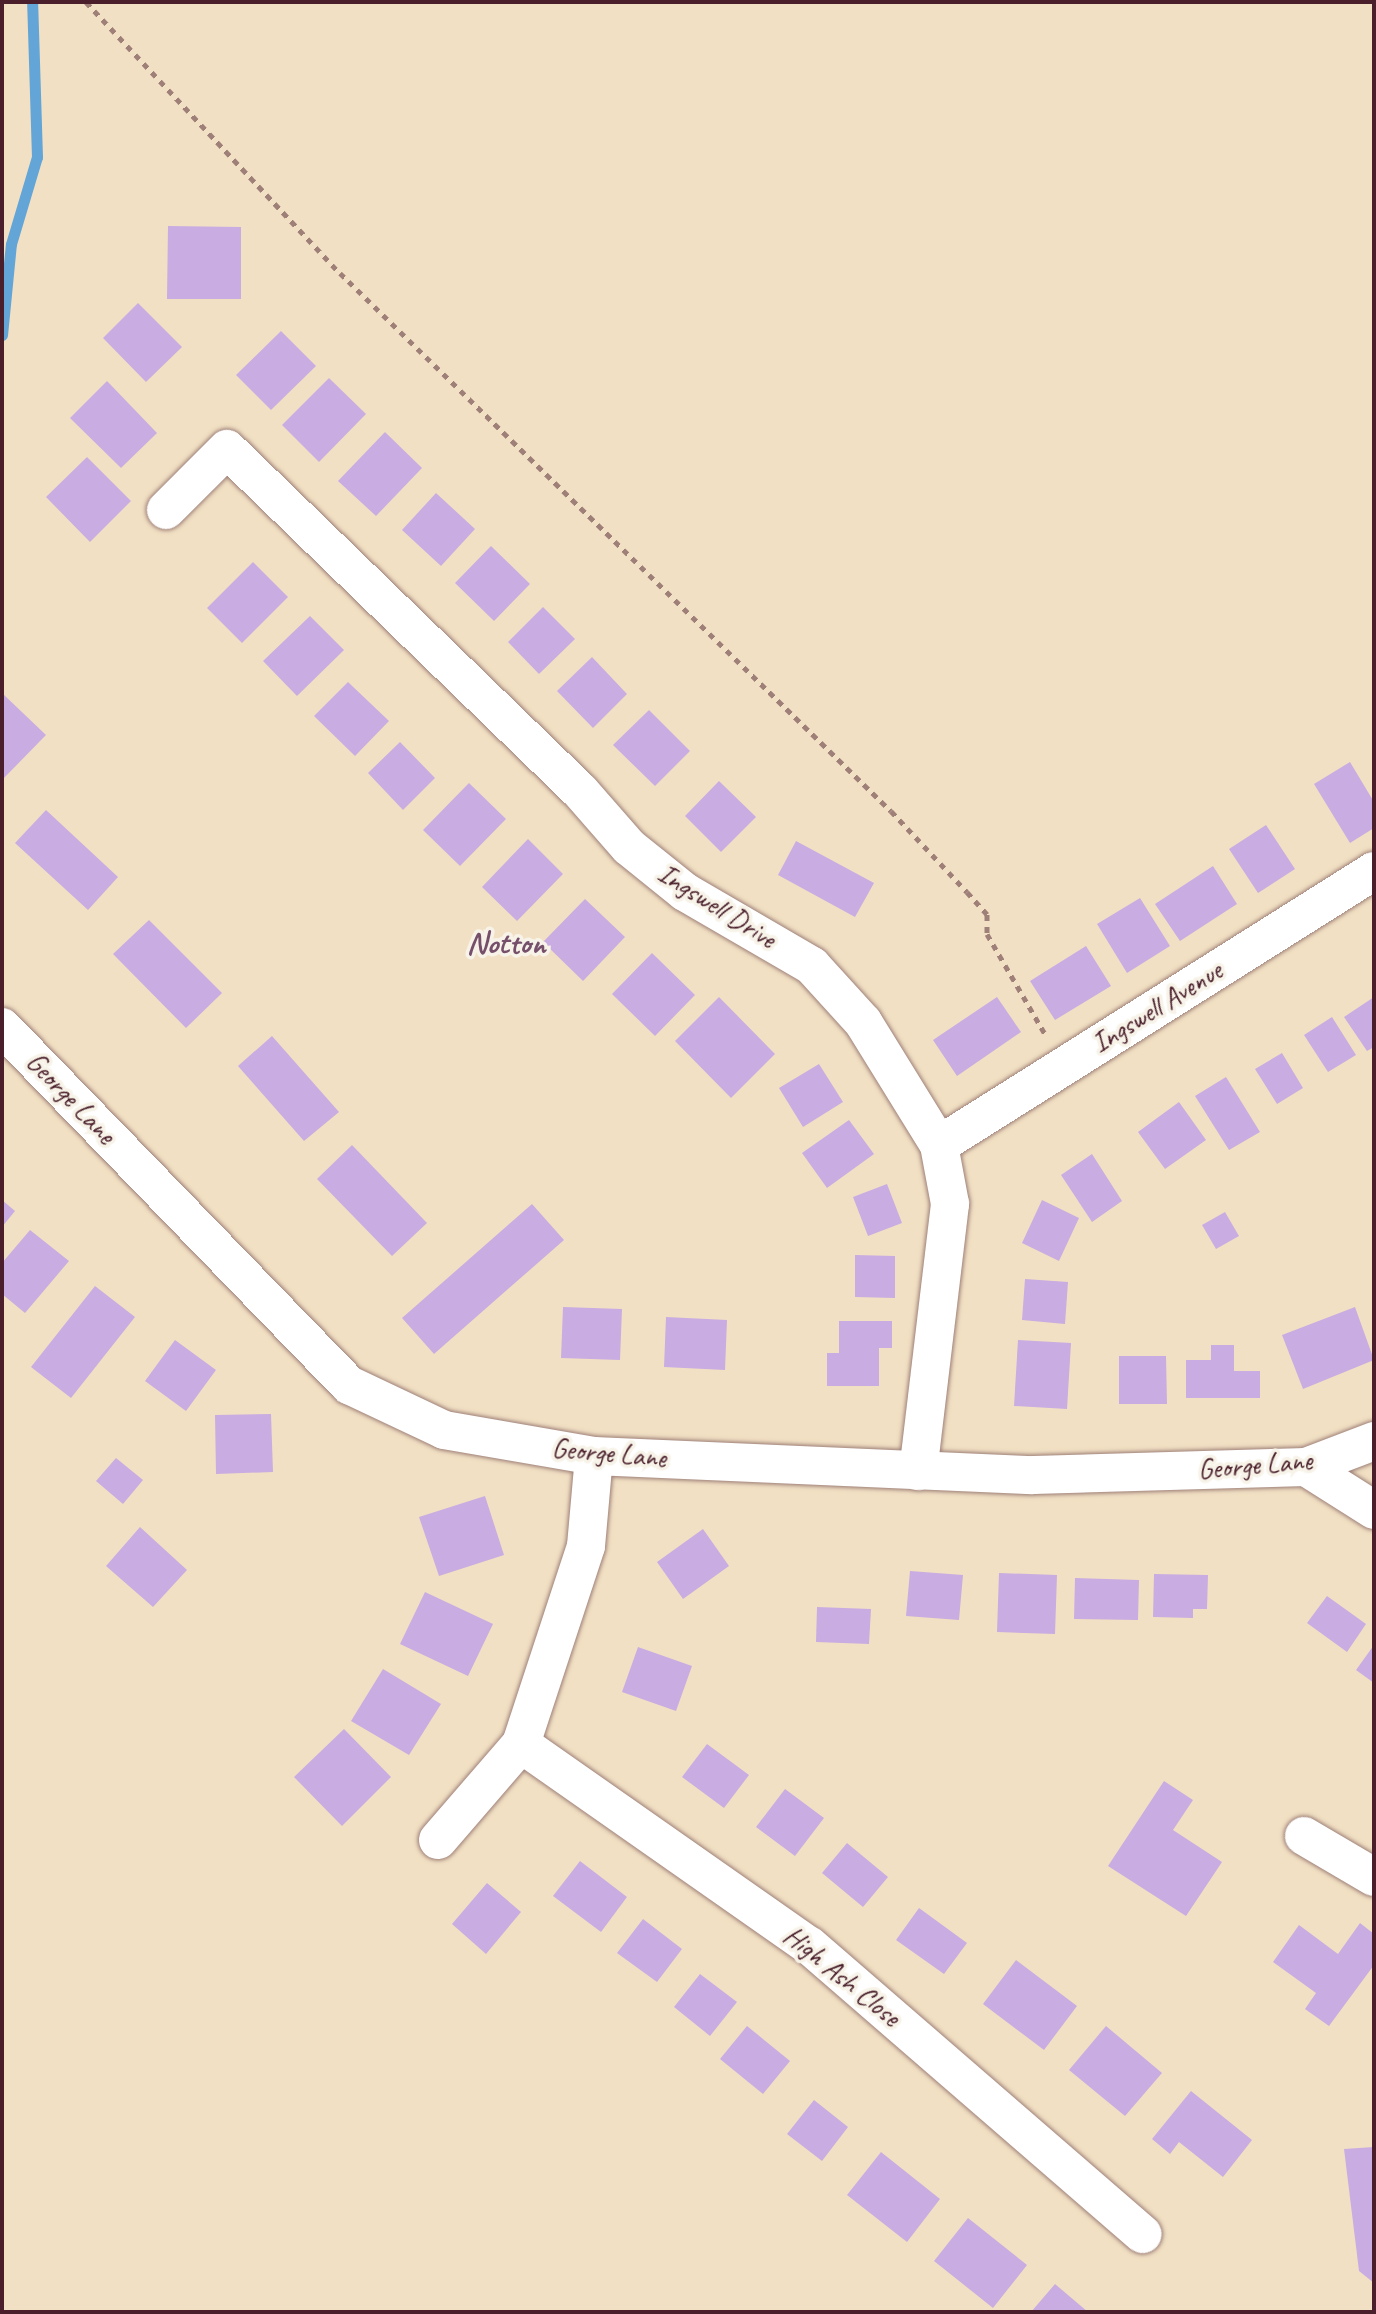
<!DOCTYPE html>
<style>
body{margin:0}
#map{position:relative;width:1376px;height:2314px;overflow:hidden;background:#f2e0c4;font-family:Caveat,sans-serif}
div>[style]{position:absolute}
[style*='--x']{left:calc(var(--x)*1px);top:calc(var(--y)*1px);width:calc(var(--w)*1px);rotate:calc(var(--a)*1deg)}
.stream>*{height:11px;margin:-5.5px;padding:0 5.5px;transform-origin:5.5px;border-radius:5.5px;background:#63a5d7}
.building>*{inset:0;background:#c9ace1}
.path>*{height:5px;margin-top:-2.5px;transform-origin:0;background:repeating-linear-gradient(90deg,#9e8078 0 6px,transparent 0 12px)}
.roads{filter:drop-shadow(0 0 2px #9e8078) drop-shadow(0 0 2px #9e8078)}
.minor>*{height:38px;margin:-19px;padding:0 19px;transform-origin:19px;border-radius:19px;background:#fff}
span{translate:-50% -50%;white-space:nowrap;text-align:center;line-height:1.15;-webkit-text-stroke:7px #f7f3e8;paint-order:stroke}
.street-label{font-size:28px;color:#4a1f2b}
.quarter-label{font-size:32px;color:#76506b;font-weight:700}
.frame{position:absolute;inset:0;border:4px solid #4a1f2b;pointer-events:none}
</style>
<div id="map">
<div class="stream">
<i style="--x:2;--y:335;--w:91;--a:-84.4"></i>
<i style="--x:11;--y:244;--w:91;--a:-73.4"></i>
<i style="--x:37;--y:157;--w:155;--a:-91.8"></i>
</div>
<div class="building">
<i style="clip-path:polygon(168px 226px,241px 227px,241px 299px,167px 299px)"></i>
<i style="clip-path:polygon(138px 303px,182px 347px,146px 382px,103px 338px)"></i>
<i style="clip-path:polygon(281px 331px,316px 366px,271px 410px,236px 375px)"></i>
<i style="clip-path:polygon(329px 378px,366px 414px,319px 462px,282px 425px)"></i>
<i style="clip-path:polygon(107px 381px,157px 433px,121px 468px,70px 418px)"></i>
<i style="clip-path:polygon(385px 432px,422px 468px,376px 516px,338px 481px)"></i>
<i style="clip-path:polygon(87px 457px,131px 501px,90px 542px,46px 497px)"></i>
<i style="clip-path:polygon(436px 493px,475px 529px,441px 566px,402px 530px)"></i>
<i style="clip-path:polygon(491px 546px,530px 584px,494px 621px,455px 583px)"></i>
<i style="clip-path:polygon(253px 562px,288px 597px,242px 643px,207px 608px)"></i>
<i style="clip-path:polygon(543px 607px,575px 639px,539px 674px,508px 642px)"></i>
<i style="clip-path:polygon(310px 616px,344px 650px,297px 696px,263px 661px)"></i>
<i style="clip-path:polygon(592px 657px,627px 694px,593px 728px,557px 691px)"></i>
<i style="clip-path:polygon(348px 682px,389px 721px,355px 756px,314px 716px)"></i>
<i style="clip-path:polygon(3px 694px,46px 735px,2px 780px,2px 695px)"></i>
<i style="clip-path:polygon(649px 710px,690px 751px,655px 786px,613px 745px)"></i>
<i style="clip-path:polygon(400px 742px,435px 778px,403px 810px,368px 773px)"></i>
<i style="clip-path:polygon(1350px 762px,1374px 802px,1374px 828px,1350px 843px,1314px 784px)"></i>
<i style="clip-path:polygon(719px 781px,756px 817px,721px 852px,685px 816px)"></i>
<i style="clip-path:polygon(469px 783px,506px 819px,460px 866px,423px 830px)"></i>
<i style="clip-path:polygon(46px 810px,118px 877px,88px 910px,15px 843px)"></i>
<i style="clip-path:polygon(1266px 825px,1295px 869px,1258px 893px,1229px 849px)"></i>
<i style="clip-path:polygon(528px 839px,563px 874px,517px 921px,482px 887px)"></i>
<i style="clip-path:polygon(796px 841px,874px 883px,855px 917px,778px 875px)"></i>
<i style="clip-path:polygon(1213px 866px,1237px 904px,1180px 941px,1155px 904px)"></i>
<i style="clip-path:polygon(1140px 898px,1170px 946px,1127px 973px,1097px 924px)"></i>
<i style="clip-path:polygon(585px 899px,625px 937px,583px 981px,543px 942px)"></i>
<i style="clip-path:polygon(149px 920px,222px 993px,186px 1028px,113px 954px)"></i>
<i style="clip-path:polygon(1086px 946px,1111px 986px,1055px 1020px,1030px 981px)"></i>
<i style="clip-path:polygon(652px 953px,695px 995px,655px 1036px,612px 994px)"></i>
<i style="clip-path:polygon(719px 997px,775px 1054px,731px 1098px,675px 1041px)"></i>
<i style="clip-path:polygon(997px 997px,1021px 1032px,957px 1076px,933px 1040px)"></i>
<i style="clip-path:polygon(1374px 997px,1374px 1047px,1367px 1051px,1344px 1017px)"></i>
<i style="clip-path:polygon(1332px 1017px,1356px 1055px,1328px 1072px,1304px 1035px)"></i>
<i style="clip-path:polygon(272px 1036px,339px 1112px,304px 1141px,238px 1066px)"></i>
<i style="clip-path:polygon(1282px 1053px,1303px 1088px,1277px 1104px,1255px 1069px)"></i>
<i style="clip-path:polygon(819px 1064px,843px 1102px,803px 1127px,779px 1088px)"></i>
<i style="clip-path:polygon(1226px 1077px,1260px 1132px,1229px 1150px,1195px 1096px)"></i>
<i style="clip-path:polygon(1179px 1102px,1206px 1140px,1165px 1169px,1138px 1132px)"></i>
<i style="clip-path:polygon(849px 1120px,874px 1154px,827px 1188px,802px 1153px)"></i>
<i style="clip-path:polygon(352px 1145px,427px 1223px,392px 1256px,317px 1179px)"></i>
<i style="clip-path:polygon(1092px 1154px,1122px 1201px,1092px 1222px,1061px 1175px)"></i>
<i style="clip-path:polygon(887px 1184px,902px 1223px,868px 1236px,853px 1197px)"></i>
<i style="clip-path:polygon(2px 1200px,15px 1211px,2px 1227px)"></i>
<i style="clip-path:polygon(1042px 1200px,1079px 1218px,1059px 1261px,1022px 1243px)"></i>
<i style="clip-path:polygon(532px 1204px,564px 1240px,434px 1354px,402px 1318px)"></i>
<i style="clip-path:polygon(1225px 1212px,1239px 1236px,1216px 1249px,1202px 1225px)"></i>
<i style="clip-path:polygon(30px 1230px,69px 1261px,25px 1313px,2px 1294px,2px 1263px)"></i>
<i style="clip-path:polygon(855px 1255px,895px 1256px,895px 1298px,855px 1297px)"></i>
<i style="clip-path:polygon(1025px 1279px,1068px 1282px,1065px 1324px,1022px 1320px)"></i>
<i style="clip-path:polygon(95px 1286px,135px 1317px,71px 1398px,31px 1367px)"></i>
<i style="clip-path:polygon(563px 1307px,622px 1309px,620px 1360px,561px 1358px)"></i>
<i style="clip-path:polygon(1355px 1307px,1374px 1360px,1303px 1389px,1282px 1335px)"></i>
<i style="clip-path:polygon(666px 1317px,727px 1320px,725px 1370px,664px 1367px)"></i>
<i style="clip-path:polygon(839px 1321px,892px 1321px,892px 1348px,879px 1348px,879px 1386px,827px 1386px,827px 1353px,839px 1353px)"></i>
<i style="clip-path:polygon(175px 1340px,216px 1370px,186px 1411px,145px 1381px)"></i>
<i style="clip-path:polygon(1018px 1340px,1071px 1343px,1067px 1409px,1014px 1406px)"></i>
<i style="clip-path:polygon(1211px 1345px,1234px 1345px,1234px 1371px,1260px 1371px,1260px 1398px,1186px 1398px,1186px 1360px,1211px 1360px)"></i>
<i style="clip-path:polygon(1119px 1356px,1166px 1356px,1167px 1404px,1119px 1404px)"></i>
<i style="clip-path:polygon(271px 1414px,273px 1472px,216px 1474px,215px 1415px)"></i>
<i style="clip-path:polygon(116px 1458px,143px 1480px,123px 1504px,96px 1481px)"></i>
<i style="clip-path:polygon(485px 1496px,504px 1555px,439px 1576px,419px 1517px)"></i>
<i style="clip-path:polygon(140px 1527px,187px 1570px,153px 1607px,106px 1566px)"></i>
<i style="clip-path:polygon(703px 1529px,729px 1566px,683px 1599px,657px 1562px)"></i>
<i style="clip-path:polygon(910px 1571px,963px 1575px,959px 1620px,906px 1616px)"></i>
<i style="clip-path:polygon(999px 1573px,1057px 1575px,1055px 1634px,997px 1632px)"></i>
<i style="clip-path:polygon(1154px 1574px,1208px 1575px,1207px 1609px,1193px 1609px,1193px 1618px,1153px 1617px)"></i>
<i style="clip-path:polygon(1075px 1578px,1139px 1580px,1138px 1620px,1074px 1619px)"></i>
<i style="clip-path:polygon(425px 1592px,493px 1624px,468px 1676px,400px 1644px)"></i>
<i style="clip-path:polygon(1327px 1596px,1366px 1624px,1347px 1652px,1307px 1623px)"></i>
<i style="clip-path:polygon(817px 1607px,871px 1609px,869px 1644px,816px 1642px)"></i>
<i style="clip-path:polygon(1374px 1645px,1374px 1683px,1356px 1670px)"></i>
<i style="clip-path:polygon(638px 1647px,692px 1666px,676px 1711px,622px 1692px)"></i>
<i style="clip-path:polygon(383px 1669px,441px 1704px,409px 1755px,351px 1721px)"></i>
<i style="clip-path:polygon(344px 1729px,391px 1777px,342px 1826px,294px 1777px)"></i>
<i style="clip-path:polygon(707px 1744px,749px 1775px,724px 1808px,682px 1777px)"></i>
<i style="clip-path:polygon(1164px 1781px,1193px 1800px,1173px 1830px,1222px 1862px,1186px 1916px,1108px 1866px)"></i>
<i style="clip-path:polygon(785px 1789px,824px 1818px,795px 1856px,756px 1827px)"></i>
<i style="clip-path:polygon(847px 1843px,888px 1877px,863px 1907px,822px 1873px)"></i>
<i style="clip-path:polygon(580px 1861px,627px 1897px,601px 1932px,553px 1896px)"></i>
<i style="clip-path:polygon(487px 1883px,521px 1912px,486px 1954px,452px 1924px)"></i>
<i style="clip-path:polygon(919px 1908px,967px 1943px,944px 1974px,896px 1940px)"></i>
<i style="clip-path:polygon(643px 1919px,682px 1949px,657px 1982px,617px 1953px)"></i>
<i style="clip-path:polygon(1360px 1923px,1374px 1934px,1374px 1965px,1329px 2026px,1305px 2009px,1316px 1993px,1273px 1962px,1299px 1925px,1338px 1954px)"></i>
<i style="clip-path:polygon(1016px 1960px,1077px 2006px,1044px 2050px,983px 2004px)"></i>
<i style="clip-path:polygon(700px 1974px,737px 2002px,710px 2036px,674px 2007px)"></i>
<i style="clip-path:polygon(747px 2026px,790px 2061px,763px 2094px,720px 2059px)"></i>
<i style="clip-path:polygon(1106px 2026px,1162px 2073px,1125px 2116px,1069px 2070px)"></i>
<i style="clip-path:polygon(1191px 2091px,1252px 2140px,1223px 2177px,1179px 2142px,1170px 2154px,1152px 2139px)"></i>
<i style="clip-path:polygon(814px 2100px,848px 2127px,822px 2161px,787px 2134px)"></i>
<i style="clip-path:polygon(1374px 2147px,1374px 2283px,1359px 2271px,1344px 2149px)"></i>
<i style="clip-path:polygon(881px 2152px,940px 2199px,907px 2242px,847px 2195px)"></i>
<i style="clip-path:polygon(968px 2218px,1027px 2265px,993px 2308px,934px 2261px)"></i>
<i style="clip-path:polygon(1055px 2284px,1088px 2312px,1031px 2312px)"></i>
</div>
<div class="path">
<i style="--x:86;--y:2;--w:371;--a:46.9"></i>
<i style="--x:340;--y:273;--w:770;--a:44.32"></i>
<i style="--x:891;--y:811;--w:111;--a:46.8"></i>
<i style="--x:967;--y:892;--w:30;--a:48"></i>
<i style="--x:987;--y:914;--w:20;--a:90"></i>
<i style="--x:987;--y:934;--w:116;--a:59.9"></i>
</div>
<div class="roads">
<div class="minor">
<i style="--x:166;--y:510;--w:86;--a:-45"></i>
<i style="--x:227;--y:449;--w:492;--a:44.1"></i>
<i style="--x:580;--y:791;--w:74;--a:48.8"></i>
<i style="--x:629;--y:847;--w:72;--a:38.8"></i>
<i style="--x:685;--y:892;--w:147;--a:30.2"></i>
<i style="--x:812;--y:966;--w:76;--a:47.7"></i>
<i style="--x:863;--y:1022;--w:145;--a:58.3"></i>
<i style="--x:939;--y:1145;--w:60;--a:79.4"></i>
<i style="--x:950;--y:1204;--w:269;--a:96.8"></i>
<i style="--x:2;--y:1027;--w:499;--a:45.9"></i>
<i style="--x:349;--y:1385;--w:105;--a:25.3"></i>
<i style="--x:444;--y:1430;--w:152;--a:9.8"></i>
<i style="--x:594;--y:1456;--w:439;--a:2.5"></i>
<i style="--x:1033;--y:1475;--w:273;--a:-1.7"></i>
<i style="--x:1306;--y:1467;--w:73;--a:-20.9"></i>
<i style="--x:939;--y:1145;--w:514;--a:-32.21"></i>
<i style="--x:1306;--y:1467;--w:80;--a:32.3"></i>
<i style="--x:521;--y:1744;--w:353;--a:35"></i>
<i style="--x:810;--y:1946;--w:440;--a:40.9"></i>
<i style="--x:1304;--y:1836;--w:81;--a:30.4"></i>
<i style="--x:438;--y:1840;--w:127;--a:-49.2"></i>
<i style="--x:521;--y:1744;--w:208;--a:-71.8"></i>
<i style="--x:586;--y:1546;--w:90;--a:-84.9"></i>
</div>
</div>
<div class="street-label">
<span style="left:717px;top:906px;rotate:32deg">Ingswell Drive</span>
<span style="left:1157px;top:1007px;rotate:-32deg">Ingswell Avenue</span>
<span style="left:71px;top:1098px;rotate:46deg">George Lane</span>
<span style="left:609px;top:1453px;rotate:5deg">George Lane</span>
<span style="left:1255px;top:1465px;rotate:-5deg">George Lane</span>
<span style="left:842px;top:1976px;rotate:39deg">High Ash Close</span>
</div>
<div class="quarter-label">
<span style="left:506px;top:943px">Notton</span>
</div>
<div class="frame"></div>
</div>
